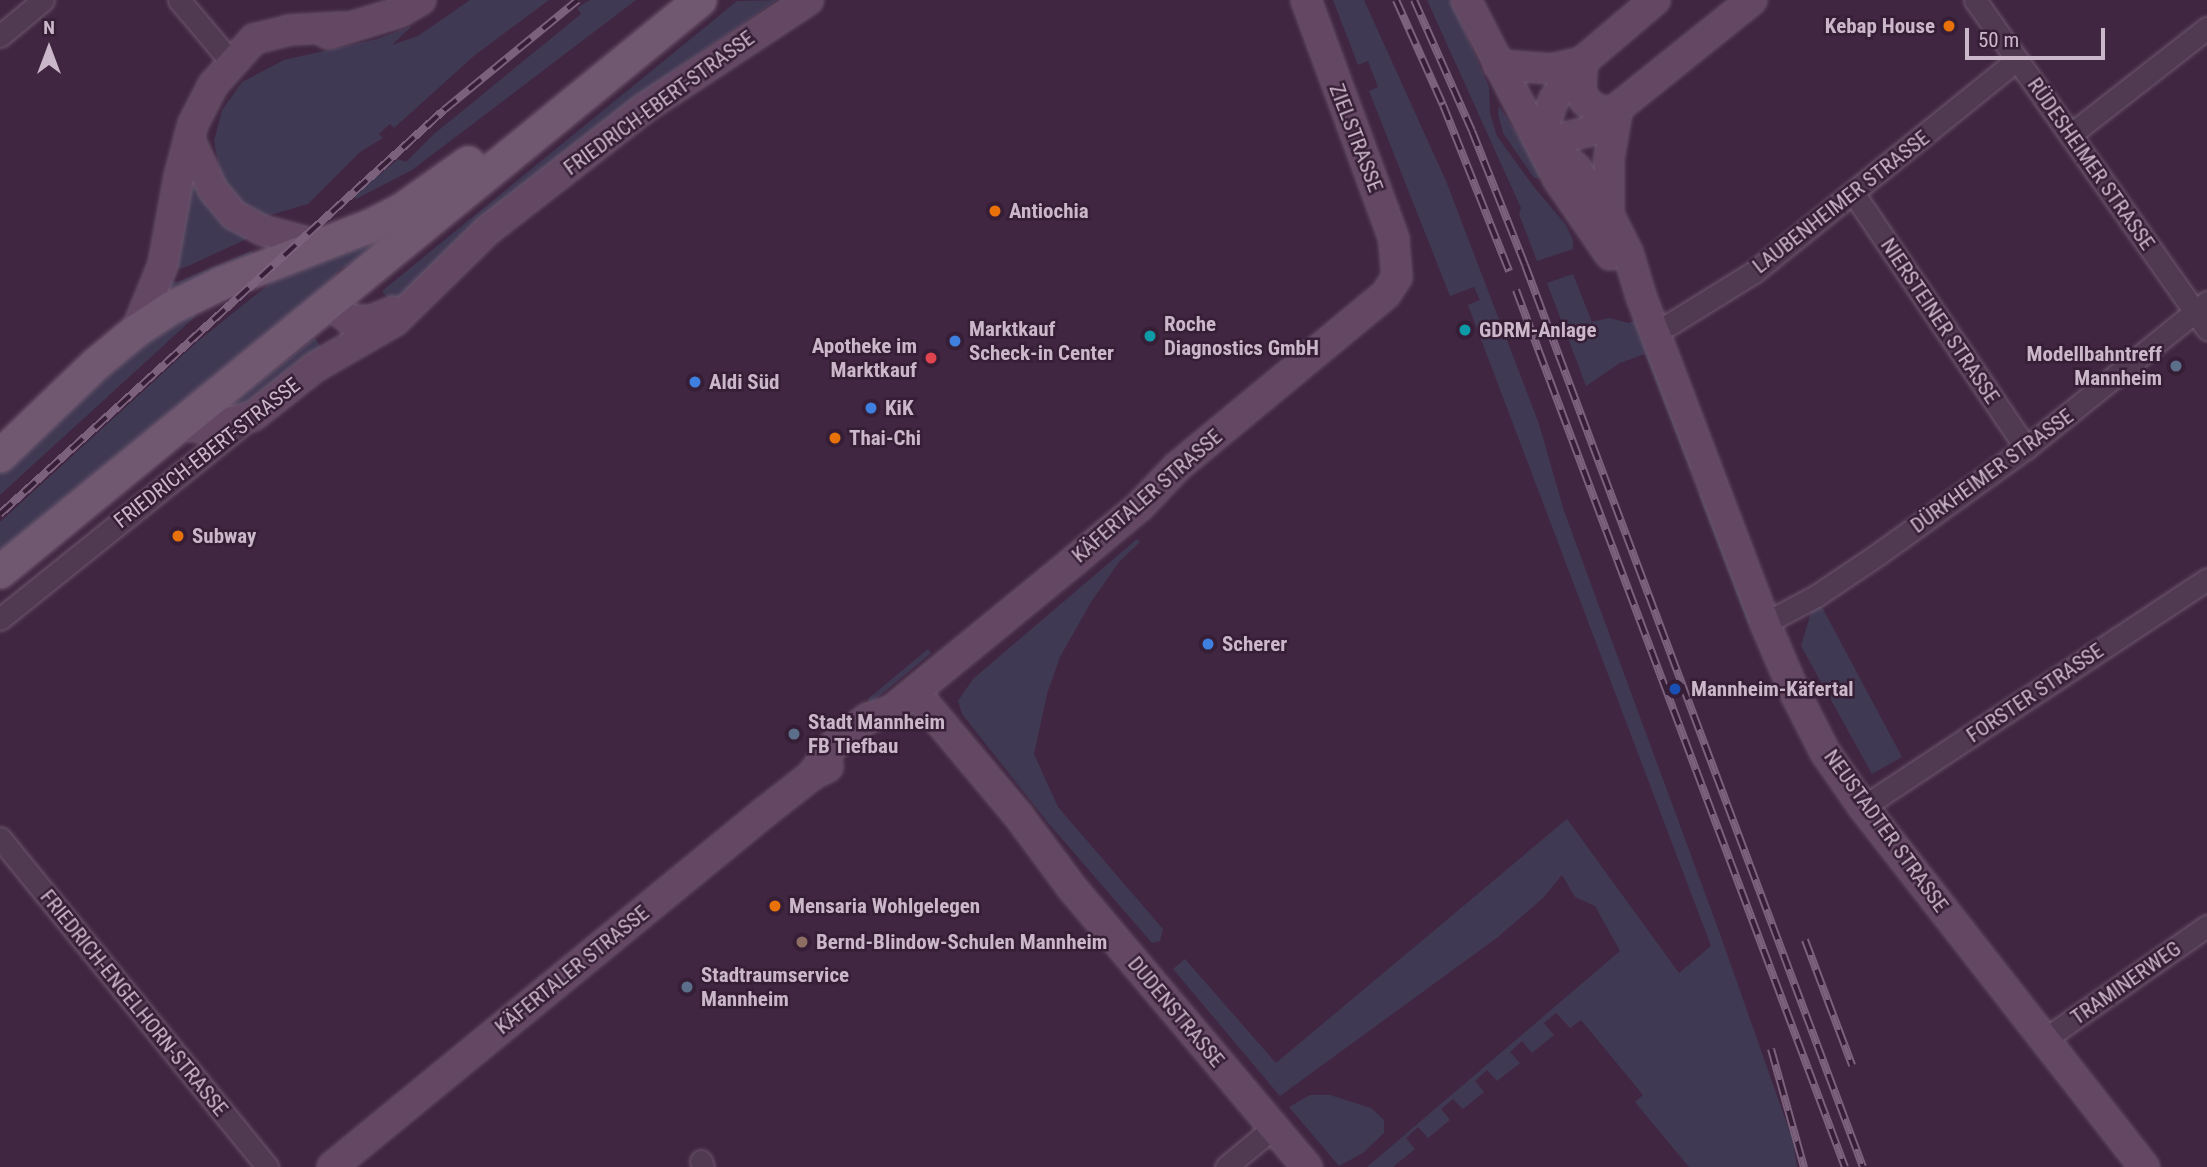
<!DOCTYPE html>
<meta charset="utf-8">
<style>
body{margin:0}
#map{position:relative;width:2207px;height:1167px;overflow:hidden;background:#402641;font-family:"Roboto Condensed",sans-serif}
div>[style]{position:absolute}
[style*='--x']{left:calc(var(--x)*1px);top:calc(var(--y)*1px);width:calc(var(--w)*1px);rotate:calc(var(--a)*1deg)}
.green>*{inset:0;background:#403954}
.roads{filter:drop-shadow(0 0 2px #6e586e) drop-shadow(0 0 2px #6e586e)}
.street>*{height:21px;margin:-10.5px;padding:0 10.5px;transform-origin:10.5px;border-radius:10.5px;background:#503a51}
.secondary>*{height:28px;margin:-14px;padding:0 14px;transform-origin:14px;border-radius:14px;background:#644863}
.primary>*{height:32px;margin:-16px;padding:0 16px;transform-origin:16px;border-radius:16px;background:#705871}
.rail>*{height:8px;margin-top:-4px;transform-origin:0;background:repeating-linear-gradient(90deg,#361f36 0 16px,#7c617d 0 32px);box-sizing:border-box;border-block:2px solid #7c617d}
.dots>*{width:19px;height:19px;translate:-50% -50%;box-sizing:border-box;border:4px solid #361f36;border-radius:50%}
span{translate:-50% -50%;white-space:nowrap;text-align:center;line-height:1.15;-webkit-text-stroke:5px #361f36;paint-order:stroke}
.poi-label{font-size:21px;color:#cbb7ca;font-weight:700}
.right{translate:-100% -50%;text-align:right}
.left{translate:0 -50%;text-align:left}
.street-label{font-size:21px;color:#cbb7ca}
.north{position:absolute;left:14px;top:14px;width:70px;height:70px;-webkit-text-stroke:5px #361f36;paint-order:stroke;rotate:0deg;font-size:19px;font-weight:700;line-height:28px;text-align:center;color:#cbb7ca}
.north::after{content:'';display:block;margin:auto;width:24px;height:32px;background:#cbb7ca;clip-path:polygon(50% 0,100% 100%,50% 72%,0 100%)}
.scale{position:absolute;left:1965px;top:28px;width:140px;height:32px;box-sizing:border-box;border:4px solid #cbb7ca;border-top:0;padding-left:9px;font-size:21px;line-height:24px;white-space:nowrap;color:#cbb7ca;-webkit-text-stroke:5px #361f36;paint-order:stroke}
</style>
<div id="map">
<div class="green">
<i style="clip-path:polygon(470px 0,549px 0,475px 55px,394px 128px,390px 124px,379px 134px,383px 138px,360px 152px,308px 204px,257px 219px,246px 212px,221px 178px,214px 141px,222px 110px,242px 82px,284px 60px,377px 39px,412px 26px,392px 45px,418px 36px)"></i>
<i style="clip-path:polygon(590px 0,636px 0,412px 170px,356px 199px,354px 196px,398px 159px,406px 162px,434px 134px,581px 14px,577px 8px)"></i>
<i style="clip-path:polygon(777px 0,672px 72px,595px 131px,392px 303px,382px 291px,737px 1px)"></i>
<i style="clip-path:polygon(1333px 0,1364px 0,1446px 181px,1539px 424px,1564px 511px,1720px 934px,1793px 1141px,1797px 1167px,1689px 1167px,1635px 1102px,1643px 1095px,1581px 1020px,1570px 1028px,1556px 1013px,1544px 1023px,1554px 1035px,1532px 1053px,1522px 1041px,1510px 1052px,1520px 1063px,1497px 1081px,1487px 1070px,1475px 1081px,1484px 1092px,1463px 1109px,1453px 1099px,1441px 1109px,1450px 1120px,1428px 1138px,1418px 1127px,1406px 1138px,1415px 1149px,1393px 1167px,1367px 1167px,1620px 951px,1595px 906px,1575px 897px,1562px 875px,1543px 898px,1498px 937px,1280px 1096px,1173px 969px,1185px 959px,1276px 1063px,1567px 819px,1679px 973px,1711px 946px,1468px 305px,1480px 300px,1474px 287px,1450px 296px,1369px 91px,1378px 87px,1368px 61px,1358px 65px)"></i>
<i style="clip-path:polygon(1427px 0,1451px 0,1489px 87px,1490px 114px,1497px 136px,1534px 187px,1566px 225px,1573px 240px,1573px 249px,1537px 261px,1519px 214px,1521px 208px)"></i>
<i style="clip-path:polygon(1499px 106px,1544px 175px,1541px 178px,1534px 178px,1503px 133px,1498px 114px)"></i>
<i style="clip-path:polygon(199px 186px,251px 237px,186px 267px,173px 270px,187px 189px)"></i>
<i style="clip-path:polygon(385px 235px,359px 261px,340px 269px,329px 286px,0 557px,0 522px,197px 342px,284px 272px)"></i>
<i style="clip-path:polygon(252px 251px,254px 257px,168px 293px,169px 281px,177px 282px)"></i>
<i style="clip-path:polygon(1573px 274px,1592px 322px,1609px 318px,1629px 323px,1635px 320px,1637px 323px,1695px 467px,1690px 469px,1645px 354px,1620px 363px,1586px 386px,1547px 283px)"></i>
<i style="clip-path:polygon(193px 313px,197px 315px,0 495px,0 471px,88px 386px,129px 351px)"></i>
<i style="clip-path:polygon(315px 338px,324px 352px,294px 365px,248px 402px,223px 410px)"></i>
<i style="clip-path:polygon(1704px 493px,1753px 623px,1748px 624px,1699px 495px)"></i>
<i style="clip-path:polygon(1137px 539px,1140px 542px,1119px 562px,1091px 602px,1060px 657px,1047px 694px,1034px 754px,1058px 807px,1163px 929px,1160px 941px,1152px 943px,1049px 824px,962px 714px,958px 701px,973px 679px)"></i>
<i style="clip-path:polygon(1816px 596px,1902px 757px,1872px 774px,1801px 646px)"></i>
<i style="clip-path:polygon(928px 649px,931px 653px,871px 703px,868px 699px)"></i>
<i style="clip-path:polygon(1310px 1095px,1330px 1095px,1371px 1108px,1384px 1120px,1384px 1133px,1363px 1153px,1339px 1166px,1289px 1107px)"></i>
</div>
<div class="roads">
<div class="street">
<i style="--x:179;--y:0;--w:82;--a:49.9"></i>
<i style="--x:1975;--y:0;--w:403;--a:54.8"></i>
<i style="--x:0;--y:36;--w:56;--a:-39.9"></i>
<i style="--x:2070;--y:135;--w:174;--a:-38"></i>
<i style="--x:1854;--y:194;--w:307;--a:55.9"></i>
<i style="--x:1655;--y:330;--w:16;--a:-22"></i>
<i style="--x:1670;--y:324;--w:99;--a:-31.8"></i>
<i style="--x:1754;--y:272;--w:338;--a:-38.9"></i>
<i style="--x:0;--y:619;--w:319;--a:-38.8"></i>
<i style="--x:1765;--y:623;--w:58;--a:-27.9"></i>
<i style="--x:1816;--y:596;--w:73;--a:-33.9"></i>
<i style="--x:1877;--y:555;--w:183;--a:-35.7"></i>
<i style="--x:2026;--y:448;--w:233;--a:-38.9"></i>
<i style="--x:1863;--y:807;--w:413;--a:-33.5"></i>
<i style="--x:0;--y:838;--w:424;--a:50.9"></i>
<i style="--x:2045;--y:1039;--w:198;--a:-34.9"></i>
<i style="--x:701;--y:1161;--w:6;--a:72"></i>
<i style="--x:1226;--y:1167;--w:62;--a:-39.8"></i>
</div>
<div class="secondary">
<i style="--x:1466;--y:0;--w:201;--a:62.8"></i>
<i style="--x:1558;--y:179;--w:92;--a:55.6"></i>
<i style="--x:328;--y:34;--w:75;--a:-17"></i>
<i style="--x:400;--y:12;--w:24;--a:-30"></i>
<i style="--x:1582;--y:62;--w:29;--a:92"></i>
<i style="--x:1581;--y:91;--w:11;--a:68"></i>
<i style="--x:1585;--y:101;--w:18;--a:34"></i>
<i style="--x:1600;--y:111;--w:17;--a:3"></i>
<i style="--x:1498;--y:65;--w:54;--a:4.2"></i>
<i style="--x:1552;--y:69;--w:31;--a:-13"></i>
<i style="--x:189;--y:138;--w:57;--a:65.2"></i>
<i style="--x:213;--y:190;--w:33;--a:50"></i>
<i style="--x:234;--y:215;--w:32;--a:28"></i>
<i style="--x:262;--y:230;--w:62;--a:14.9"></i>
<i style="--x:1540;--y:138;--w:47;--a:39.8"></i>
<i style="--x:1576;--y:168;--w:57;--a:54.9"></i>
<i style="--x:1609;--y:215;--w:42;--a:63.4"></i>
<i style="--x:1628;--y:253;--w:45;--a:73.2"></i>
<i style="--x:1641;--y:296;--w:350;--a:69.2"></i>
<i style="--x:1765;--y:623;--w:74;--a:66.9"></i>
<i style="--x:1794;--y:691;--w:68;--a:63.1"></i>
<i style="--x:1825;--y:752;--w:67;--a:55.4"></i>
<i style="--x:1863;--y:807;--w:457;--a:52"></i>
<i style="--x:1540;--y:138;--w:18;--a:3"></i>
<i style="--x:1558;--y:139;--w:32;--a:-14"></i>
<i style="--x:1589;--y:131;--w:209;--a:-38.8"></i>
<i style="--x:1540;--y:138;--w:41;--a:-70.3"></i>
<i style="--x:1554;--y:99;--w:46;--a:-52.9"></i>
<i style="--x:1582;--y:62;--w:96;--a:-40.3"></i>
<i style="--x:1609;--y:215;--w:57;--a:-90"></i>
<i style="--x:1609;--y:158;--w:47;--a:-80.1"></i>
<i style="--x:338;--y:294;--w:15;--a:94"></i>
<i style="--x:337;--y:309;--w:17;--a:40"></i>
<i style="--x:350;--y:320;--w:22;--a:0"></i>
<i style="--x:372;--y:320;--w:23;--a:-23"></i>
<i style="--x:136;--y:331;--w:71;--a:-67.8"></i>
<i style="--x:163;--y:265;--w:89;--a:-79.7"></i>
<i style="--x:179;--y:177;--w:55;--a:-75.2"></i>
<i style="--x:193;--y:124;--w:44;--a:-62.9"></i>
<i style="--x:213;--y:85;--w:62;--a:-48.3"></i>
<i style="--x:254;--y:39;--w:36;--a:-14"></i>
<i style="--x:289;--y:30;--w:54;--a:-3.2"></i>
<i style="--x:179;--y:425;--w:25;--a:7"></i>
<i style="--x:204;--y:428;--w:50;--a:-13.8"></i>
<i style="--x:253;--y:416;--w:79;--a:-38.3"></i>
<i style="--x:315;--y:367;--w:92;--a:-29.9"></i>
<i style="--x:395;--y:321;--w:132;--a:-44.4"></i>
<i style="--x:489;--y:229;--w:195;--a:-37.9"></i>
<i style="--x:643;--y:109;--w:198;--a:-33.4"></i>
<i style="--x:915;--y:692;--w:160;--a:50.1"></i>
<i style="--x:1018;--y:815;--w:91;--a:53.5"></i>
<i style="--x:1072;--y:888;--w:365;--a:49.9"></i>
<i style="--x:812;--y:775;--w:37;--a:-54"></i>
<i style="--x:834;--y:745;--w:43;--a:-38.5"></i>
<i style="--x:868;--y:718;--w:25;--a:-18"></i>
<i style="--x:892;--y:710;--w:237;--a:-39.3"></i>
<i style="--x:1075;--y:560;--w:85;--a:-39.7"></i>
<i style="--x:1140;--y:506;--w:54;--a:-46.5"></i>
<i style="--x:1177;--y:467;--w:271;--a:-39.6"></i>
<i style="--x:1386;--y:294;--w:20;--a:-57"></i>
<i style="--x:1397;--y:277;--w:38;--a:-95"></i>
<i style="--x:1394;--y:239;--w:255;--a:-110.2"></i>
<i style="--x:332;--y:1167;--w:560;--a:-39.35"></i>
<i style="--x:765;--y:812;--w:60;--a:-38.2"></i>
<i style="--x:812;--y:775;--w:18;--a:-27"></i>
</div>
<div class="primary">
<i style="--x:0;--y:456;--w:133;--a:-43.8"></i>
<i style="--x:96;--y:364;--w:52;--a:-39.5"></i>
<i style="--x:136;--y:331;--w:42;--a:-33.3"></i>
<i style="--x:171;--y:308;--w:55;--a:-26.1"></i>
<i style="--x:220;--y:284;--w:161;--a:-21.1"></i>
<i style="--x:370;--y:226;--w:37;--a:-27"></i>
<i style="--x:403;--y:209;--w:80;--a:-35.3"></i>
<i style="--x:0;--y:572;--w:904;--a:-39.25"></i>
</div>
</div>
<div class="rail">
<i style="--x:1396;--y:0;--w:115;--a:65.9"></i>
<i style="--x:1443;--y:105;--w:179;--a:68.3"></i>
<i style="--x:1414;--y:0;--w:143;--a:66.1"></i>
<i style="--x:1472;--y:131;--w:144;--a:68.4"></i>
<i style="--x:1525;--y:265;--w:963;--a:69.46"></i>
<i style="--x:1516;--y:290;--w:937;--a:69.44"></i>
<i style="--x:0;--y:514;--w:600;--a:-42.3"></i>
<i style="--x:444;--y:110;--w:173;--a:-39.4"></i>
<i style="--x:1805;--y:940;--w:134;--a:69.4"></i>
<i style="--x:1771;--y:1049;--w:123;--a:74.4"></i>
</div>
<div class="dots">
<i style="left:1949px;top:26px;background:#e8710a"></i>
<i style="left:995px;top:211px;background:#e8710a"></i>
<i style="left:1465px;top:330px;background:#0f9aa8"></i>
<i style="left:1150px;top:336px;background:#0f9aa8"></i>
<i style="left:955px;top:341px;background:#3f7fe0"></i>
<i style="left:931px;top:358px;background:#e0444e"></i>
<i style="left:2176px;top:366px;background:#5c6f8a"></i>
<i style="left:695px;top:382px;background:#3f7fe0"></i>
<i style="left:871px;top:408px;background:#3f7fe0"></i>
<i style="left:835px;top:438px;background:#e8710a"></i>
<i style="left:178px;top:536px;background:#e8710a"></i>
<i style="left:1208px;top:644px;background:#3f7fe0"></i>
<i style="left:1675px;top:689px;background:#1a4fb4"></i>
<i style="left:794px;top:734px;background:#5c6f8a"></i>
<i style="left:775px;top:906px;background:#e8710a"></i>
<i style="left:802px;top:942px;background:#8d6e63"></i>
<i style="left:687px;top:987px;background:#5c6f8a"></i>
</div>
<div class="poi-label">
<span class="right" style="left:1935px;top:26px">Kebap House</span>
<span class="left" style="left:1009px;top:211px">Antiochia</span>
<span class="left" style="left:1164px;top:336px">Roche<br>Diagnostics GmbH</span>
<span class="left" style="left:969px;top:341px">Marktkauf<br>Scheck-in Center</span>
<span class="left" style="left:1479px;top:330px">GDRM-Anlage</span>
<span class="right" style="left:917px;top:358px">Apotheke im<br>Marktkauf</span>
<span class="right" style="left:2162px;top:366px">Modellbahntreff<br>Mannheim</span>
<span class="left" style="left:709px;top:382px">Aldi Süd</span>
<span class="left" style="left:885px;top:408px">KiK</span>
<span class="left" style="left:849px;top:438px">Thai-Chi</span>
<span class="left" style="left:192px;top:536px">Subway</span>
<span class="left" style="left:1222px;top:644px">Scherer</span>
<span class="left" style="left:1691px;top:689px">Mannheim-Käfertal</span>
<span class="left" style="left:808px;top:734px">Stadt Mannheim<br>FB Tiefbau</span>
<span class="left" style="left:789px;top:906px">Mensaria Wohlgelegen</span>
<span class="left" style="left:816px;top:942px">Bernd-Blindow-Schulen Mannheim</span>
<span class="left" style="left:701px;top:987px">Stadtraumservice<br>Mannheim</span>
</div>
<div class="street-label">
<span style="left:659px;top:103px;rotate:-36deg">FRIEDRICH-EBERT-STRASSE</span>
<span style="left:1356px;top:138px;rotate:69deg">ZIELSTRASSE</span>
<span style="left:2091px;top:164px;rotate:55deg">RÜDESHEIMER STRASSE</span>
<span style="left:1841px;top:202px;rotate:-38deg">LAUBENHEIMER STRASSE</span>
<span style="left:1940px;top:321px;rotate:56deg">NIERSTEINER STRASSE</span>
<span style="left:207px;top:453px;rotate:-38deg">FRIEDRICH-EBERT-STRASSE</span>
<span style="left:1992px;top:471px;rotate:-36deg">DÜRKHEIMER STRASSE</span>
<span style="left:1147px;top:496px;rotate:-41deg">KÄFERTALER STRASSE</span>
<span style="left:2035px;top:693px;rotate:-34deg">FORSTER STRASSE</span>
<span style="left:1886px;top:831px;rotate:54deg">NEUSTADTER STRASSE</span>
<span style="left:572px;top:970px;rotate:-39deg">KÄFERTALER STRASSE</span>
<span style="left:2126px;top:983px;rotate:-35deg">TRAMINERWEG</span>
<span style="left:134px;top:1003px;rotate:51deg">FRIEDRICH-ENGELHORN-STRASSE</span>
<span style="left:1176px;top:1012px;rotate:50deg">DUDENSTRASSE</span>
</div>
<div class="north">N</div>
<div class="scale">50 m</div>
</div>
